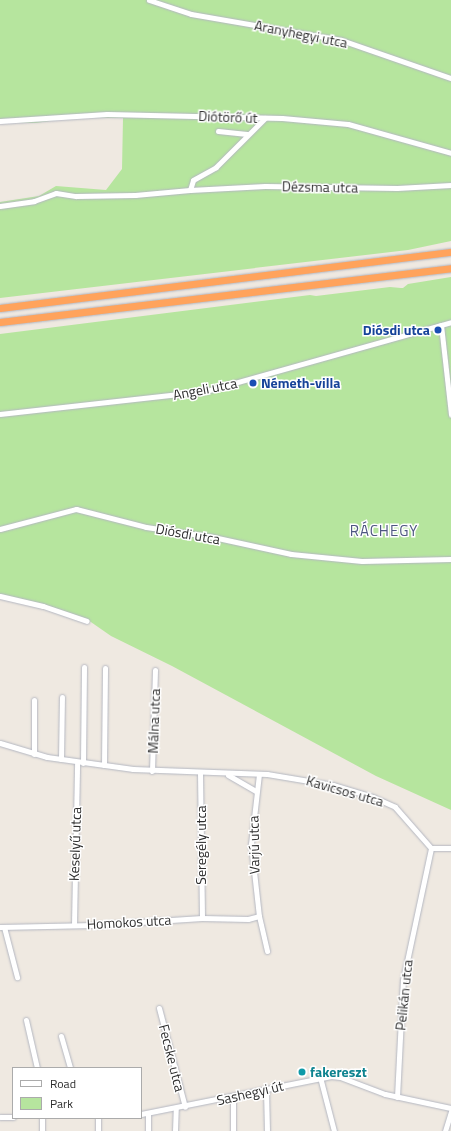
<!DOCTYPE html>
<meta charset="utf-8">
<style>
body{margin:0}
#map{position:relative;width:451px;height:1131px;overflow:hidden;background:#efe9e1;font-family:"Titillium Web",sans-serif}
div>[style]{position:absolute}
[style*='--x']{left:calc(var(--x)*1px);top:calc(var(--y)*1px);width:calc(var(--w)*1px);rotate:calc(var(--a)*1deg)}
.green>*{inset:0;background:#b6e59e}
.roads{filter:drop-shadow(0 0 1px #b4b7c1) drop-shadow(0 0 1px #b4b7c1)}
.minor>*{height:5px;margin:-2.5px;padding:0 2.5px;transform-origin:2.5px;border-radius:2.5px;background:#fff}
.highway>*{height:7px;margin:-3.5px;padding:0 3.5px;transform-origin:3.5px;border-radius:3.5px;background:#ffa35c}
.dots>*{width:11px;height:11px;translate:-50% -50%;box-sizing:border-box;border:2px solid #fff;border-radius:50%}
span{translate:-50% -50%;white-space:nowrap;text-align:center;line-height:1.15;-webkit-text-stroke:3px #fff;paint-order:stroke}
.street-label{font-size:14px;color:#2e2e2e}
.transit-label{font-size:14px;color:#164399;font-weight:700}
.right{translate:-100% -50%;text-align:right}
.left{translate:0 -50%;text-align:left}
.culture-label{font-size:14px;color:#0d838f;font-weight:700}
.neighbourhood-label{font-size:15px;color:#4d5680;letter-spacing:1px}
.legend{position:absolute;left:12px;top:1067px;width:130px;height:52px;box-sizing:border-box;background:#fff;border:1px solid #ababab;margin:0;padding:5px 7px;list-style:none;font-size:12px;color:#2e2e2e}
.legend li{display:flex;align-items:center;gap:8px;height:20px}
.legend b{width:20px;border:1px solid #ababab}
</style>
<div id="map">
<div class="green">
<i style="clip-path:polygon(0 0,451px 0,451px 241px,408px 250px,0 298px,0 202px,39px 196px,56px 186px,106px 190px,122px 169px,123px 118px,76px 117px,36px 123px,0 123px)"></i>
<i style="clip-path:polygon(451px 277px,451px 810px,376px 776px,172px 666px,111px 636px,88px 620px,0 596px,0 334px,310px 295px,316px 296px,390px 287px,401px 288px,408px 288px,403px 288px,408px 284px)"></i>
</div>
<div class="roads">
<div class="minor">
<i style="--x:149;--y:0;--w:44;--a:18.4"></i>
<i style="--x:191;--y:14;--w:152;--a:9.8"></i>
<i style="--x:341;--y:40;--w:116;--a:19.1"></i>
<i style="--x:0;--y:121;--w:107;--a:-3.7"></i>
<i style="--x:107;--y:114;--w:175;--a:1.3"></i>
<i style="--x:282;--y:118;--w:66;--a:5.2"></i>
<i style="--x:348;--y:124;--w:107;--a:15.7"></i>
<i style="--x:218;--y:131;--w:29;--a:6"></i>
<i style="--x:190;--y:190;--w:75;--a:-3.1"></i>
<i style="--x:265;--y:186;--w:132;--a:0.9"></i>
<i style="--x:397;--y:188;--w:54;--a:-3.2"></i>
<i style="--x:0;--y:206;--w:34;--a:-8"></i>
<i style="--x:34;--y:201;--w:23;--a:-20"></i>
<i style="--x:56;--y:193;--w:20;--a:9"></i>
<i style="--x:76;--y:196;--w:59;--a:-1"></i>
<i style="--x:135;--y:195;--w:55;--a:-5.2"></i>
<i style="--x:190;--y:190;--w:10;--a:-73"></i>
<i style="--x:193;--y:180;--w:26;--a:-29"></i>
<i style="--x:216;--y:167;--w:69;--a:-45"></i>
<i style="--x:441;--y:325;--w:90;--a:83.6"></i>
<i style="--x:0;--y:414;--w:207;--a:-6.4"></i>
<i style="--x:206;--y:391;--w:255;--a:-15.7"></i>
<i style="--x:0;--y:529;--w:79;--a:-14.7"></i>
<i style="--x:76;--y:509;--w:72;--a:14.4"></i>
<i style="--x:146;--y:527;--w:68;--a:8.5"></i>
<i style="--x:213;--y:537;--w:80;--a:12.3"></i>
<i style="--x:291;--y:554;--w:71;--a:5.6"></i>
<i style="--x:362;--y:561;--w:89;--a:-1.3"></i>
<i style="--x:0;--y:596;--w:44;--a:13.1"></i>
<i style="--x:43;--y:606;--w:46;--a:18.8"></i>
<i style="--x:34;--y:700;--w:54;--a:90"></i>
<i style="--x:0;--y:743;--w:49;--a:16.6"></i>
<i style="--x:47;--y:757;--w:87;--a:7.9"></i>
<i style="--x:133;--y:769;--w:134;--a:2.1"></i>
<i style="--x:267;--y:774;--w:67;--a:9.5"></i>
<i style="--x:333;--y:785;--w:42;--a:16.7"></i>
<i style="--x:373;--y:797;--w:24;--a:24"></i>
<i style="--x:395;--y:807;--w:55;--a:48.7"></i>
<i style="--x:61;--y:759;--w:62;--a:-89.1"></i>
<i style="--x:83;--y:763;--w:96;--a:-89.4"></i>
<i style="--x:104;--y:765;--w:97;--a:-89.4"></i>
<i style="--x:152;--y:771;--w:101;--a:-88.3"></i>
<i style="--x:200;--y:773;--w:145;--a:89.2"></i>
<i style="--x:259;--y:774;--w:70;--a:96.5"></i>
<i style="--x:251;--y:844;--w:72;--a:83.7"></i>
<i style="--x:259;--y:916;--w:36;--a:77"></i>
<i style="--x:228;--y:775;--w:32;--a:30"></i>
<i style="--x:431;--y:848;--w:20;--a:0"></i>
<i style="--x:74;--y:925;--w:163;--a:-88.9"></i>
<i style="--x:0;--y:927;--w:94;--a:-1.2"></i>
<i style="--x:94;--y:925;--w:108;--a:-3.7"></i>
<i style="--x:202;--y:918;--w:46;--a:1.2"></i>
<i style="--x:248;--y:919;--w:11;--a:-15"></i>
<i style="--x:4;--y:927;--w:52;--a:75.4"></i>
<i style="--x:159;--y:1008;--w:102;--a:75.3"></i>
<i style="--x:26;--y:1020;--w:49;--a:77.1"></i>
<i style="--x:61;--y:1036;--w:33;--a:74"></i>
<i style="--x:320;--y:1077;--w:56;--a:75.5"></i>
<i style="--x:266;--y:1090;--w:41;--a:88.6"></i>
<i style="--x:233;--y:1097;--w:34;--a:90"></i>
<i style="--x:397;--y:1097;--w:117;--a:-87.1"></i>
<i style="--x:403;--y:980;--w:135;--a:-78"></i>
<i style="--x:141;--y:1114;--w:194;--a:-11.3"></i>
<i style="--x:331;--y:1076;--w:9;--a:6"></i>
<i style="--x:340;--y:1077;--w:48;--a:20.7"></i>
<i style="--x:385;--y:1094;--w:67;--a:12"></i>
<i style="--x:148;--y:1114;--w:17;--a:90"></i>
<i style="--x:0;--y:1117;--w:13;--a:0"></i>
<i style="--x:42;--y:1118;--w:13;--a:90"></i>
<i style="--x:98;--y:1131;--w:13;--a:-90"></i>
<i style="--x:175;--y:1131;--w:23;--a:-88"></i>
<i style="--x:445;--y:1131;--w:21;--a:-73"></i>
</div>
<div class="highway">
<i style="--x:0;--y:308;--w:454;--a:-7.1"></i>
<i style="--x:0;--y:322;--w:454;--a:-6.8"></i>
</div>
</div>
<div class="dots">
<i style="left:438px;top:330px;background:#1a4fb4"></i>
<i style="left:253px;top:383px;background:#1a4fb4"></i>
<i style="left:302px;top:1072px;background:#0f9aa8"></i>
</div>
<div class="street-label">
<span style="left:301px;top:34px;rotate:11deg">Aranyhegyi utca</span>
<span style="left:228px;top:117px;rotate:2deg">Diótörő út</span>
<span style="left:320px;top:187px;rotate:1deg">Dézsma utca</span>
<span style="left:205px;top:389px;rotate:-11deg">Angeli utca</span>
<span style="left:188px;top:534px;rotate:10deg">Diósdi utca</span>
<span style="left:154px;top:721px;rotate:-88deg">Málna utca</span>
<span style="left:345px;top:791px;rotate:16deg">Kavicsos utca</span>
<span style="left:75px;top:844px;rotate:-88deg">Keselyű utca</span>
<span style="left:201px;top:845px;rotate:-90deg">Seregély utca</span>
<span style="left:254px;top:845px;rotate:-91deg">Varjú utca</span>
<span style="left:129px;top:922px;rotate:-3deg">Homokos utca</span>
<span style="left:404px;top:995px;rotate:-84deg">Pelikán utca</span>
<span style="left:172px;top:1058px;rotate:76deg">Fecske utca</span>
<span style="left:250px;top:1093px;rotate:-13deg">Sashegyi út</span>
</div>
<div class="transit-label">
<span class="right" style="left:430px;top:330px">Diósdi utca</span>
<span class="left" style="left:261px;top:383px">Németh-villa</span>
</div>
<div class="culture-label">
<span class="left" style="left:310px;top:1072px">fakereszt</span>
</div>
<div class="neighbourhood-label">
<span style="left:384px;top:531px">RÁCHEGY</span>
</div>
<ul class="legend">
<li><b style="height:5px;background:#fff"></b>Road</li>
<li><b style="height:11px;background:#b6e59e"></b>Park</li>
</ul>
</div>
